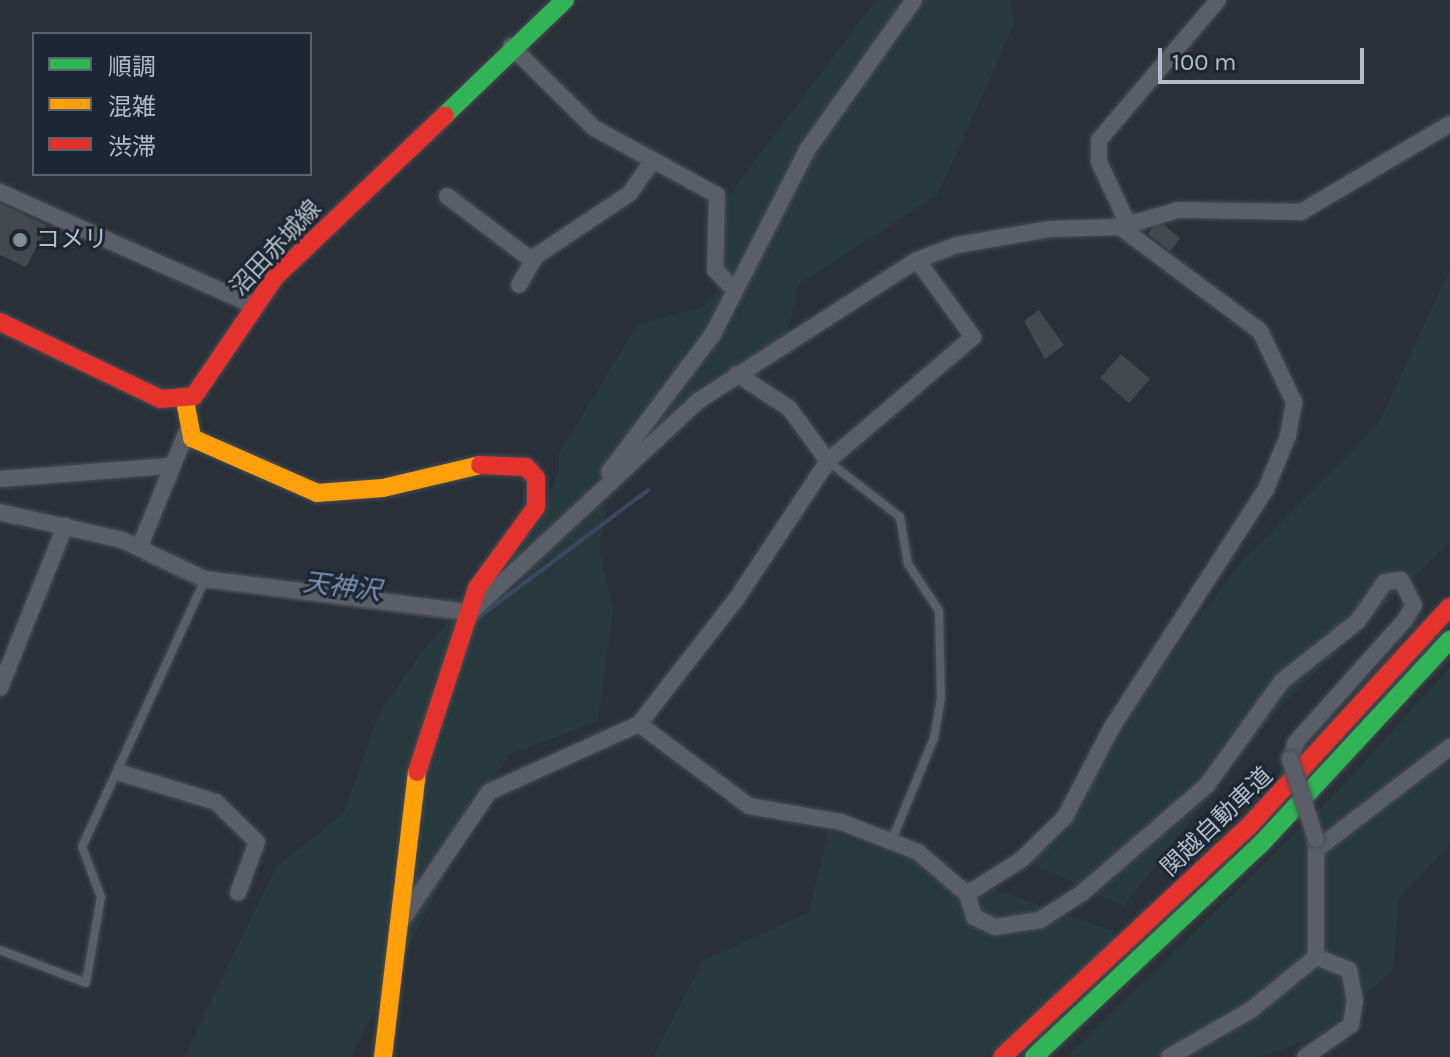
<!DOCTYPE html>
<meta charset="utf-8">
<style>
body{margin:0}
#map{position:relative;width:1450px;height:1057px;overflow:hidden;background:#2a3038;font-family:Karla,"Noto Sans JP",sans-serif}
div>[style]{position:absolute}
[style*='--x']{left:calc(var(--x)*1px);top:calc(var(--y)*1px);width:calc(var(--w)*1px);rotate:calc(var(--a)*1deg)}
.green>*{inset:0;background:#273a3e}
.stream>*{height:4px;margin:-2px;padding:0 2px;transform-origin:2px;border-radius:2px;background:#384963}
.building>*{inset:0;background:#444950}
.roads{filter:drop-shadow(0 0 2px #484c53) drop-shadow(0 0 2px #484c53)}
.lane>*{height:8px;margin:-4px;padding:0 4px;transform-origin:4px;border-radius:4px;background:#5a5e66}
.street>*{height:16px;margin:-8px;padding:0 8px;transform-origin:8px;border-radius:8px;background:#5a5e66}
.fast>*{height:18px;margin:-9px;padding:0 9px;transform-origin:9px;border-radius:9px;background:#30b455}
.slow>*{height:18px;margin:-9px;padding:0 9px;transform-origin:9px;border-radius:9px;background:#ff9f0a}
.jam>*{height:18px;margin:-9px;padding:0 9px;transform-origin:9px;border-radius:9px;background:#e5322d}
.bridges{filter:drop-shadow(0 0 2px #484c53) drop-shadow(0 0 2px #484c53)}
.street-bridge>*{height:16px;margin:-8px;padding:0 8px;transform-origin:8px;border-radius:8px;background:#5a5e66}
.dots>*{width:22px;height:22px;translate:-50% -50%;box-sizing:border-box;border:4px solid #1d2633;border-radius:50%}
span{translate:-50% -50%;white-space:nowrap;text-align:center;line-height:1.15;-webkit-text-stroke:6px #1d2633;paint-order:stroke}
.poi-label{font-size:24px;color:#b4bcc9}
.left{translate:0 -50%;text-align:left}
.street-label{font-size:24px;color:#b4bcc9}
.water-label{font-size:26px;color:#7c92b1;font-style:italic}
.legend{position:absolute;left:32px;top:32px;width:280px;height:144px;box-sizing:border-box;background:#1d2633;border:2px solid #59626f;margin:0;padding:10px 14px;list-style:none;font-size:24px;color:#b4bcc9}
.legend li{display:flex;align-items:center;gap:16px;height:40px}
.legend b{width:40px;border:2px solid #59626f}
.scale{position:absolute;left:1158px;top:48px;width:206px;height:36px;box-sizing:border-box;border:4px solid #b4bcc9;border-top:0;padding-left:10px;font-size:24px;line-height:28px;white-space:nowrap;color:#b4bcc9;-webkit-text-stroke:6px #1d2633;paint-order:stroke}
</style>
<div id="map">
<div class="green">
<i style="clip-path:polygon(876px 0,1010px 0,1014px 25px,938px 194px,799px 284px,787px 334px,697px 389px,614px 468px,599px 546px,613px 611px,598px 721px,508px 755px,351px 1057px,184px 1057px,276px 867px,344px 813px,378px 715px,421px 653px,537px 520px,559px 472px,559px 453px,638px 324px,703px 307px,716px 294px,715px 214px)"></i>
<i style="clip-path:polygon(1450px 269px,1450px 542px,1277px 710px,1124px 906px,1030px 863px,1115px 727px,1238px 566px,1379px 423px)"></i>
<i style="clip-path:polygon(1450px 667px,1450px 844px,1399px 898px,1393px 970px,1320px 1035px,1260px 1057px,1067px 1057px,1340px 789px)"></i>
<i style="clip-path:polygon(828px 831px,1121px 934px,987px 1057px,653px 1057px,703px 961px,809px 912px)"></i>
</div>
<div class="stream">
<i style="--x:0;--y:520;--w:16;--a:14"></i>
<i style="--x:143;--y:559;--w:63;--a:25.3"></i>
<i style="--x:209;--y:587;--w:251;--a:7.3"></i>
<i style="--x:475;--y:620;--w:216;--a:-36.9"></i>
</div>
<div class="building">
<i style="clip-path:polygon(0 203px,47px 226px,26px 267px,0 255px)"></i>
<i style="clip-path:polygon(1158px 220px,1180px 238px,1170px 251px,1148px 234px)"></i>
<i style="clip-path:polygon(1039px 310px,1064px 345px,1045px 359px,1024px 321px)"></i>
<i style="clip-path:polygon(1121px 354px,1150px 379px,1129px 403px,1100px 378px)"></i>
</div>
<div class="roads">
<div class="lane">
<i style="--x:829;--y:462;--w:90;--a:37.8"></i>
<i style="--x:900;--y:517;--w:48;--a:80.3"></i>
<i style="--x:908;--y:564;--w:56;--a:56.6"></i>
<i style="--x:939;--y:611;--w:87;--a:88.7"></i>
<i style="--x:941;--y:698;--w:41;--a:99.9"></i>
<i style="--x:934;--y:738;--w:116;--a:112.4"></i>
<i style="--x:0;--y:950;--w:92;--a:21"></i>
<i style="--x:86;--y:983;--w:87;--a:-80.1"></i>
<i style="--x:101;--y:897;--w:53;--a:-110.8"></i>
<i style="--x:82;--y:847;--w:295;--a:-65.3"></i>
</div>
<div class="street">
<i style="--x:511;--y:46;--w:117;--a:44.7"></i>
<i style="--x:594;--y:128;--w:140;--a:28.6"></i>
<i style="--x:717;--y:195;--w:75;--a:91.5"></i>
<i style="--x:715;--y:270;--w:24;--a:45"></i>
<i style="--x:0;--y:192;--w:277;--a:24.1"></i>
<i style="--x:447;--y:196;--w:108;--a:37.1"></i>
<i style="--x:1127;--y:222;--w:66;--a:-115"></i>
<i style="--x:1099;--y:162;--w:22;--a:-90"></i>
<i style="--x:1099;--y:140;--w:184;--a:-49.6"></i>
<i style="--x:1120;--y:227;--w:60;--a:-16.3"></i>
<i style="--x:1178;--y:210;--w:123;--a:0.9"></i>
<i style="--x:1301;--y:212;--w:173;--a:-30.6"></i>
<i style="--x:519;--y:285;--w:34;--a:-60"></i>
<i style="--x:536;--y:256;--w:113;--a:-33.8"></i>
<i style="--x:630;--y:193;--w:38;--a:-55"></i>
<i style="--x:737;--y:374;--w:62;--a:33.2"></i>
<i style="--x:789;--y:408;--w:66;--a:53.7"></i>
<i style="--x:609;--y:472;--w:173;--a:-53"></i>
<i style="--x:713;--y:334;--w:207;--a:-62.9"></i>
<i style="--x:807;--y:150;--w:184;--a:-54.5"></i>
<i style="--x:0;--y:479;--w:169;--a:-4.4"></i>
<i style="--x:0;--y:512;--w:125;--a:12.9"></i>
<i style="--x:122;--y:540;--w:92;--a:25.2"></i>
<i style="--x:205;--y:579;--w:268;--a:7.1"></i>
<i style="--x:471;--y:612;--w:310;--a:-42.9"></i>
<i style="--x:698;--y:401;--w:260;--a:-32.8"></i>
<i style="--x:917;--y:260;--w:43;--a:-20.6"></i>
<i style="--x:957;--y:245;--w:94;--a:-9.8"></i>
<i style="--x:1050;--y:229;--w:70;--a:-1.6"></i>
<i style="--x:1120;--y:227;--w:174;--a:36.6"></i>
<i style="--x:1260;--y:331;--w:79;--a:64.4"></i>
<i style="--x:1294;--y:402;--w:35;--a:100"></i>
<i style="--x:1288;--y:436;--w:57;--a:112.5"></i>
<i style="--x:1266;--y:489;--w:283;--a:122.9"></i>
<i style="--x:1112;--y:727;--w:102;--a:117.6"></i>
<i style="--x:1065;--y:817;--w:62;--a:135.7"></i>
<i style="--x:1021;--y:860;--w:64;--a:147.8"></i>
<i style="--x:140;--y:546;--w:124;--a:-67.8"></i>
<i style="--x:0;--y:688;--w:175;--a:-68.1"></i>
<i style="--x:639;--y:724;--w:137;--a:36.7"></i>
<i style="--x:749;--y:806;--w:93;--a:9.9"></i>
<i style="--x:841;--y:822;--w:83;--a:21.3"></i>
<i style="--x:918;--y:852;--w:65;--a:40.6"></i>
<i style="--x:121;--y:773;--w:99;--a:17"></i>
<i style="--x:216;--y:802;--w:57;--a:44.3"></i>
<i style="--x:257;--y:842;--w:54;--a:110.4"></i>
<i style="--x:1317;--y:849;--w:168;--a:-37.5"></i>
<i style="--x:967;--y:894;--w:24;--a:73"></i>
<i style="--x:974;--y:917;--w:23;--a:25"></i>
<i style="--x:995;--y:927;--w:46;--a:-8.8"></i>
<i style="--x:1040;--y:920;--w:50;--a:-32.7"></i>
<i style="--x:1082;--y:893;--w:165;--a:-40.8"></i>
<i style="--x:1207;--y:785;--w:128;--a:-54.2"></i>
<i style="--x:1282;--y:681;--w:97;--a:-38.3"></i>
<i style="--x:1358;--y:621;--w:47;--a:-55.3"></i>
<i style="--x:1385;--y:582;--w:16;--a:-7"></i>
<i style="--x:1401;--y:580;--w:28;--a:63"></i>
<i style="--x:1414;--y:605;--w:17;--a:121"></i>
<i style="--x:1405;--y:620;--w:164;--a:131.8"></i>
<i style="--x:1296;--y:742;--w:18;--a:109"></i>
<i style="--x:400;--y:923;--w:158;--a:-55.8"></i>
<i style="--x:489;--y:792;--w:165;--a:-24.4"></i>
<i style="--x:639;--y:724;--w:160;--a:-52.1"></i>
<i style="--x:737;--y:598;--w:164;--a:-56.4"></i>
<i style="--x:828;--y:461;--w:191;--a:-40.5"></i>
<i style="--x:973;--y:337;--w:95;--a:-126"></i>
<i style="--x:1169;--y:1057;--w:95;--a:-29.8"></i>
<i style="--x:1251;--y:1010;--w:84;--a:-39.2"></i>
<i style="--x:1316;--y:957;--w:118;--a:-90"></i>
<i style="--x:1305;--y:1057;--w:56;--a:-34.8"></i>
<i style="--x:1351;--y:1025;--w:24;--a:-81"></i>
<i style="--x:1355;--y:1001;--w:32;--a:-101"></i>
<i style="--x:1349;--y:970;--w:35;--a:-158"></i>
</div>
<div class="fast">
<i style="--x:445;--y:115;--w:166;--a:-43.8"></i>
<i style="--x:1034;--y:1057;--w:310;--a:-43.2"></i>
<i style="--x:1260;--y:845;--w:280;--a:-47.2"></i>
</div>
<div class="slow">
<i style="--x:185;--y:401;--w:38;--a:79"></i>
<i style="--x:192;--y:438;--w:137;--a:23.7"></i>
<i style="--x:317;--y:493;--w:66;--a:-4.3"></i>
<i style="--x:383;--y:488;--w:100;--a:-13.3"></i>
<i style="--x:383;--y:1057;--w:287;--a:-83.2"></i>
</div>
<div class="jam">
<i style="--x:0;--y:322;--w:178;--a:25.6"></i>
<i style="--x:161;--y:399;--w:33;--a:-5"></i>
<i style="--x:194;--y:396;--w:145;--a:-55.7"></i>
<i style="--x:276;--y:276;--w:233;--a:-43.6"></i>
<i style="--x:417;--y:772;--w:194;--a:-71.9"></i>
<i style="--x:477;--y:588;--w:100;--a:-53.9"></i>
<i style="--x:536;--y:507;--w:29;--a:-90"></i>
<i style="--x:536;--y:478;--w:15;--a:-132"></i>
<i style="--x:526;--y:467;--w:46;--a:-177.5"></i>
<i style="--x:1002;--y:1057;--w:338;--a:-43.1"></i>
<i style="--x:1249;--y:826;--w:297;--a:-47.5"></i>
</div>
</div>
<div class="bridges">
<div class="street-bridge">
<i style="--x:1290;--y:759;--w:84;--a:72"></i>
</div>
</div>
<div class="dots">
<i style="left:20px;top:240px;background:#848b96"></i>
</div>
<div class="poi-label">
<span class="left" style="left:36px;top:240px">コメリ</span>
</div>
<div class="street-label">
<span style="left:276px;top:248px;rotate:-47deg">沼田赤城線</span>
<span style="left:1217px;top:822px;rotate:-44deg">関越自動車道</span>
</div>
<div class="water-label">
<span style="left:342px;top:587px;rotate:7deg">天神沢</span>
</div>
<ul class="legend">
<li><b style="height:10px;background:#30b455"></b>順調</li>
<li><b style="height:10px;background:#ff9f0a"></b>混雑</li>
<li><b style="height:10px;background:#e5322d"></b>渋滞</li>
</ul>
<div class="scale">100 m</div>
</div>
